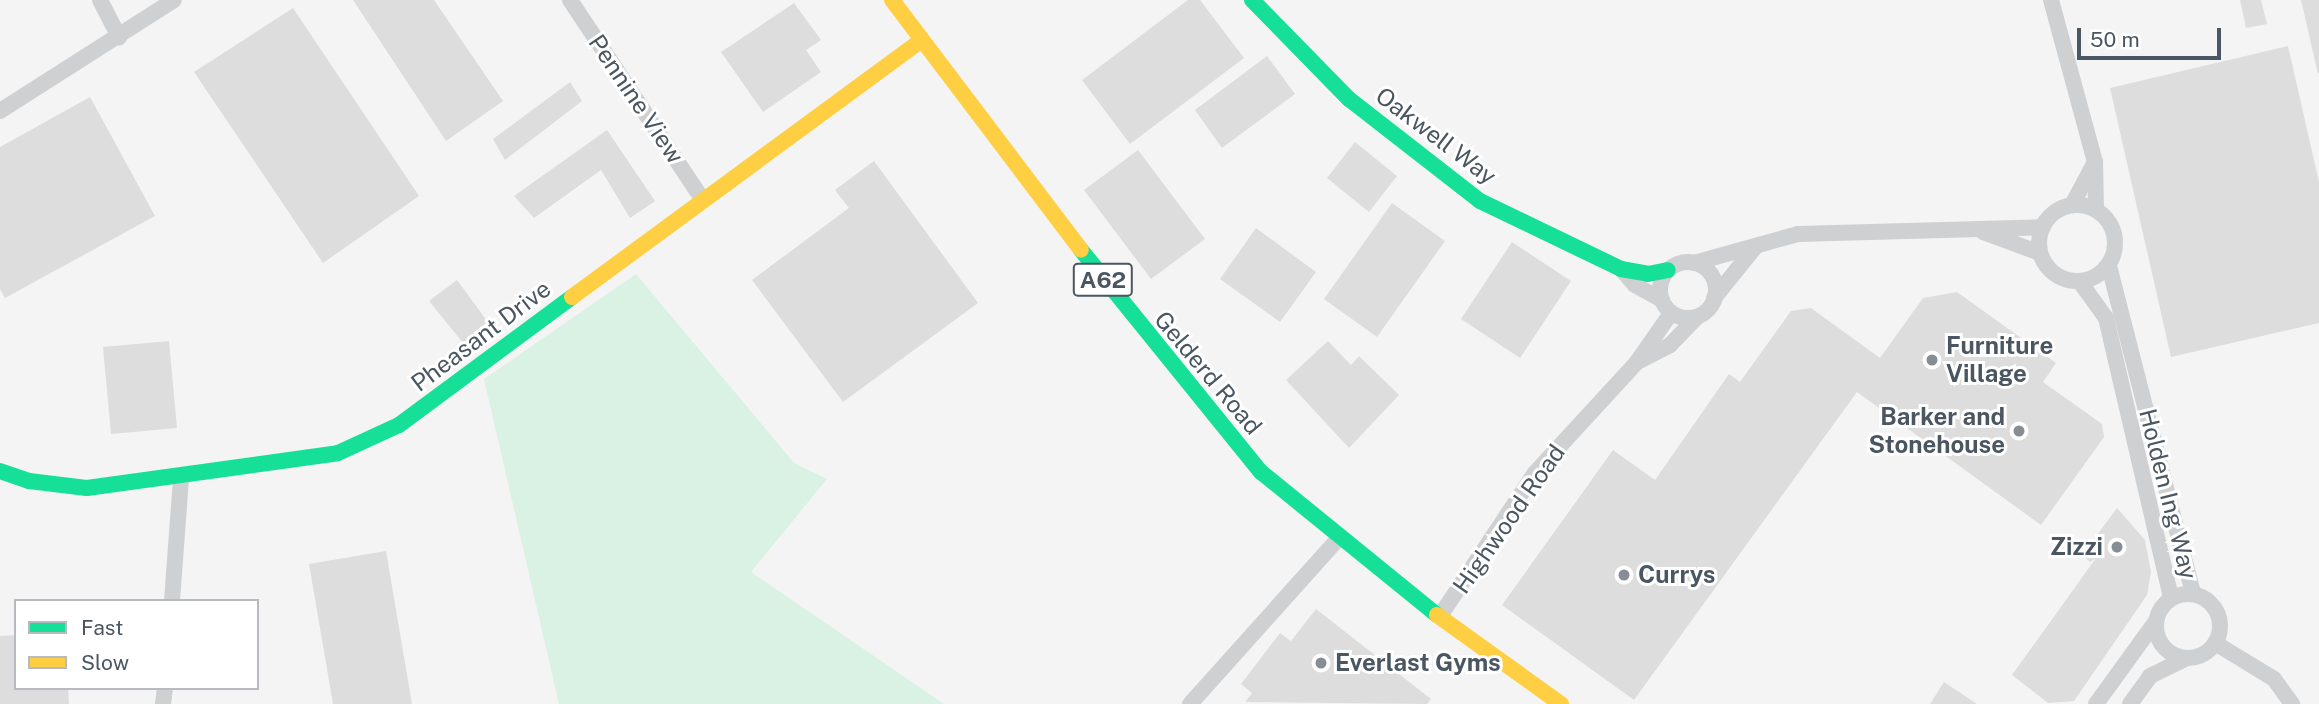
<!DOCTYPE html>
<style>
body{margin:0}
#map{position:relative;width:2319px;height:704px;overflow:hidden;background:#f4f4f4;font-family:"Public Sans",sans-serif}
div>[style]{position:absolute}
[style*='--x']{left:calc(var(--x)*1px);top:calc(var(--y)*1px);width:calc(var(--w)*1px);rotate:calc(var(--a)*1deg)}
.green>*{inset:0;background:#d9f2e3}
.building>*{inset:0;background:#ddddde}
.street>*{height:16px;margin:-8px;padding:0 8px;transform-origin:8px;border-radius:8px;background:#ced0d2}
.street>.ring{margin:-8px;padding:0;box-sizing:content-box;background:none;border:16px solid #ced0d2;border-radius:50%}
.fast>*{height:16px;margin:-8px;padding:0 8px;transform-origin:8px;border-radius:8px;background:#16e098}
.slow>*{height:16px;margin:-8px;padding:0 8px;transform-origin:8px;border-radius:8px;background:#ffcf43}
.dots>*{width:19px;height:19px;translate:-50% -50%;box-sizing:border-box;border:4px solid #fff;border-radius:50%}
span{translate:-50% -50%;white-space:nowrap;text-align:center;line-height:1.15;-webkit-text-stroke:6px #fff;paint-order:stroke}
.shield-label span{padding:2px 5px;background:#fff;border:2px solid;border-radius:5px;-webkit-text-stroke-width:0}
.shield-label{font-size:23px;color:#4a5661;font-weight:700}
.street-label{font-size:24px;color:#4a5661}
.poi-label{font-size:24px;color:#4a5661;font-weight:700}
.left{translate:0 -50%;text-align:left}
.right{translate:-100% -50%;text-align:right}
.legend{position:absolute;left:14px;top:599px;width:245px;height:91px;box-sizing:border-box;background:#fff;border:2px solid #b7bbc0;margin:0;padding:9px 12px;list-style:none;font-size:21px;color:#4a5661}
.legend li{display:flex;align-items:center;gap:14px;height:35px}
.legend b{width:35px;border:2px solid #b7bbc0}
.scale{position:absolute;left:2077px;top:28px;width:144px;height:32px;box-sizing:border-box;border:4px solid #4a5661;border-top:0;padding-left:9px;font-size:21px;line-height:24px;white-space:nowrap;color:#4a5661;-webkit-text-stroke:5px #fff;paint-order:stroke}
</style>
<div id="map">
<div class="green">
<i style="clip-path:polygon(636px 274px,794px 463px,827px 479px,751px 572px,944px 704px,559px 704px,484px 379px)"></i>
</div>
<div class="building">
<i style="clip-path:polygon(353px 0,434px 0,503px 101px,446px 141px)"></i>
<i style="clip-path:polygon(1188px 0,1200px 0,1244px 58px,1130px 144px,1082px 80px)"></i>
<i style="clip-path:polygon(2240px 0,2261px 0,2267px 24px,2246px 28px)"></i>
<i style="clip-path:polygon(2301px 0,2319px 0,2319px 73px,2318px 74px)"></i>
<i style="clip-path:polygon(794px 3px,821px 40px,806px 50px,821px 72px,763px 112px,721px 52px)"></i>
<i style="clip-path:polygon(293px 8px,419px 196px,323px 263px,194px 72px)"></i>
<i style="clip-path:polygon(2288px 46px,2319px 182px,2319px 323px,2171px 357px,2110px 88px)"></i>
<i style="clip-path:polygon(1267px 56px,1295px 94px,1222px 148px,1195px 110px)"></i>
<i style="clip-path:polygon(570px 82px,582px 101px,505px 160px,493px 139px)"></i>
<i style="clip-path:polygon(90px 97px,155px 216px,5px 298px,0 289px,0 147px)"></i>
<i style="clip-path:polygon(607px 130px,655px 201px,630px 218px,601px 170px,534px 218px,514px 196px)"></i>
<i style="clip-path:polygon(1355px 142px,1397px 176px,1369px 212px,1327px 178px)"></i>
<i style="clip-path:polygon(1138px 150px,1205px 239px,1151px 279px,1084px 190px)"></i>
<i style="clip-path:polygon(874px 161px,978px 303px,843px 402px,752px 280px,849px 208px,835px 190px)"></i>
<i style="clip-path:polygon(1392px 203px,1445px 241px,1377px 337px,1324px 299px)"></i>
<i style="clip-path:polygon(1256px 228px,1316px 272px,1280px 322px,1220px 279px)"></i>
<i style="clip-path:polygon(1512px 242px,1571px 281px,1520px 358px,1461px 319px)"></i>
<i style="clip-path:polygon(457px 280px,493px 329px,468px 349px,429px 301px)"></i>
<i style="clip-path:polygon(1957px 292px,2056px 363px,2043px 382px,2102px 424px,2104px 437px,2041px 525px,1857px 392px,1634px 700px,1502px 605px,1613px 450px,1655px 480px,1729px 374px,1740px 382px,1791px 311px,1811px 308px,1880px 358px,1923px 298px)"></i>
<i style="clip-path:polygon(169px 341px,177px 428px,111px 434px,103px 347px)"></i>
<i style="clip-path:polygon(1328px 341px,1351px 365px,1359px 356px,1399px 395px,1349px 448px,1286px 380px)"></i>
<i style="clip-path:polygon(2117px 508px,2145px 540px,2151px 572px,2147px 595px,2074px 701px,2048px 703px,2012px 675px,2096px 558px,2090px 562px,2082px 555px)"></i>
<i style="clip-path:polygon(386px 551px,412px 704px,333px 704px,309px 564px)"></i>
<i style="clip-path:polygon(1316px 609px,1431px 699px,1427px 704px,1245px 702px,1252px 693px,1241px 684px,1280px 633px,1291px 641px)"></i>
<i style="clip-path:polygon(16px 635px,16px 688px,68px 688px,69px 704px,0 704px,0 636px)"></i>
<i style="clip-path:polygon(1944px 682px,1977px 704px,1930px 704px)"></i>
</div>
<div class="street">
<i style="--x:100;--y:0;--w:42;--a:62.8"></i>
<i style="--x:570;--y:0;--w:239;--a:56.4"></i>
<i style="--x:2051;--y:0;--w:168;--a:74.8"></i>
<i style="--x:2095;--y:162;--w:48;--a:88.8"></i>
<i style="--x:0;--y:111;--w:206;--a:-32.5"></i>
<i class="ring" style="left:2039px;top:205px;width:60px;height:60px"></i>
<i style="--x:2072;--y:205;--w:49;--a:-61.9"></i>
<i style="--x:1983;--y:232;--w:61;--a:20.2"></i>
<i class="ring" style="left:1660px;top:262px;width:40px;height:40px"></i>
<i style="--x:1694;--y:263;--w:108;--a:-15.6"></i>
<i style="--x:1798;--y:234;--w:245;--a:-1.6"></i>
<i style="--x:2109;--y:266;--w:339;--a:75.6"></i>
<i style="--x:1621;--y:269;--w:21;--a:49"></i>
<i style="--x:1635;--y:285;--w:31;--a:29"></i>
<i style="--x:2080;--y:282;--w:44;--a:54.2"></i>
<i style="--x:2106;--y:318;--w:287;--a:76.9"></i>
<i style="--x:1714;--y:298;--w:67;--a:-51.1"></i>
<i style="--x:1639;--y:361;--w:35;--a:-27"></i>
<i style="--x:1670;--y:345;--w:39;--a:-46"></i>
<i class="ring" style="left:2156px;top:594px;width:48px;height:48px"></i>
<i style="--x:172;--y:601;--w:124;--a:-85.8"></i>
<i style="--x:1440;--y:616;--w:172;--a:-56.4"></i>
<i style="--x:1535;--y:473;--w:151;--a:-47.4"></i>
<i style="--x:1637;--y:362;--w:60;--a:-55.2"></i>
<i style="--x:2215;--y:643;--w:69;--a:31.4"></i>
<i style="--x:2274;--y:679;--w:31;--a:54"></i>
<i style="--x:163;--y:704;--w:16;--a:-83"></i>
<i style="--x:1190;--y:704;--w:223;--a:-48.1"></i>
<i style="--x:2096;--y:704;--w:102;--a:-54.1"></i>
<i style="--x:2130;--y:704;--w:34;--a:-54"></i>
<i style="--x:2150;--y:676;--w:41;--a:-25.9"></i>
</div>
<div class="fast">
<i style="--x:1252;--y:0;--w:139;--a:45.6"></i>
<i style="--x:1349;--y:99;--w:166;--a:37.9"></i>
<i style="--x:1480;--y:201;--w:157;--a:25.7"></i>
<i style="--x:1621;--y:269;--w:27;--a:10"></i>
<i style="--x:1648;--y:274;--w:20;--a:-11"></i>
<i style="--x:1081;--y:250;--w:286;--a:51"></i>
<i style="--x:1261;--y:472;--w:227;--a:39.1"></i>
<i style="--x:0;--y:471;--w:31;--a:19"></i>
<i style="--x:29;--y:481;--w:58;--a:6.9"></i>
<i style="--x:87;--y:488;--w:253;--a:-7.9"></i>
<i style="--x:338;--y:453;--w:67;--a:-24.7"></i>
<i style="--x:399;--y:425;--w:215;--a:-36.5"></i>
</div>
<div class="slow">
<i style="--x:892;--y:0;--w:313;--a:52.9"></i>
<i style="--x:572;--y:297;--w:433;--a:-36.3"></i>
<i style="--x:1437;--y:615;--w:153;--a:35.7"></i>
</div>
<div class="dots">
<i style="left:1932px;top:360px;background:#868d94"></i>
<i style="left:2019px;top:431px;background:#868d94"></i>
<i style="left:2117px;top:547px;background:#868d94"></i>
<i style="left:1624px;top:575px;background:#868d94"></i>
<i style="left:1321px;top:663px;background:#868d94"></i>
</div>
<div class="shield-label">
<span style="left:1103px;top:280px">A62</span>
</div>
<div class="street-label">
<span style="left:636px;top:99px;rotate:56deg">Pennine View</span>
<span style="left:1436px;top:136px;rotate:37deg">Oakwell Way</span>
<span style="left:481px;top:336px;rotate:-37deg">Pheasant Drive</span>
<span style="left:1208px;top:373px;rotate:50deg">Gelderd Road</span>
<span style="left:2168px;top:494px;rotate:76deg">Holden Ing Way</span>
<span style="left:1509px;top:519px;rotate:-55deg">Highwood Road</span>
</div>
<div class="poi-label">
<span class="left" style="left:1946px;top:360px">Furniture<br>Village</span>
<span class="right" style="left:2005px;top:431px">Barker and<br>Stonehouse</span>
<span class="right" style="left:2103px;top:547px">Zizzi</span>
<span class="left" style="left:1638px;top:575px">Currys</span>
<span class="left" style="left:1335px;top:663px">Everlast Gyms</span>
</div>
<ul class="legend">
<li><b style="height:9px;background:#16e098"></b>Fast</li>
<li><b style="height:9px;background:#ffcf43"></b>Slow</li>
</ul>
<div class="scale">50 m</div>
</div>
